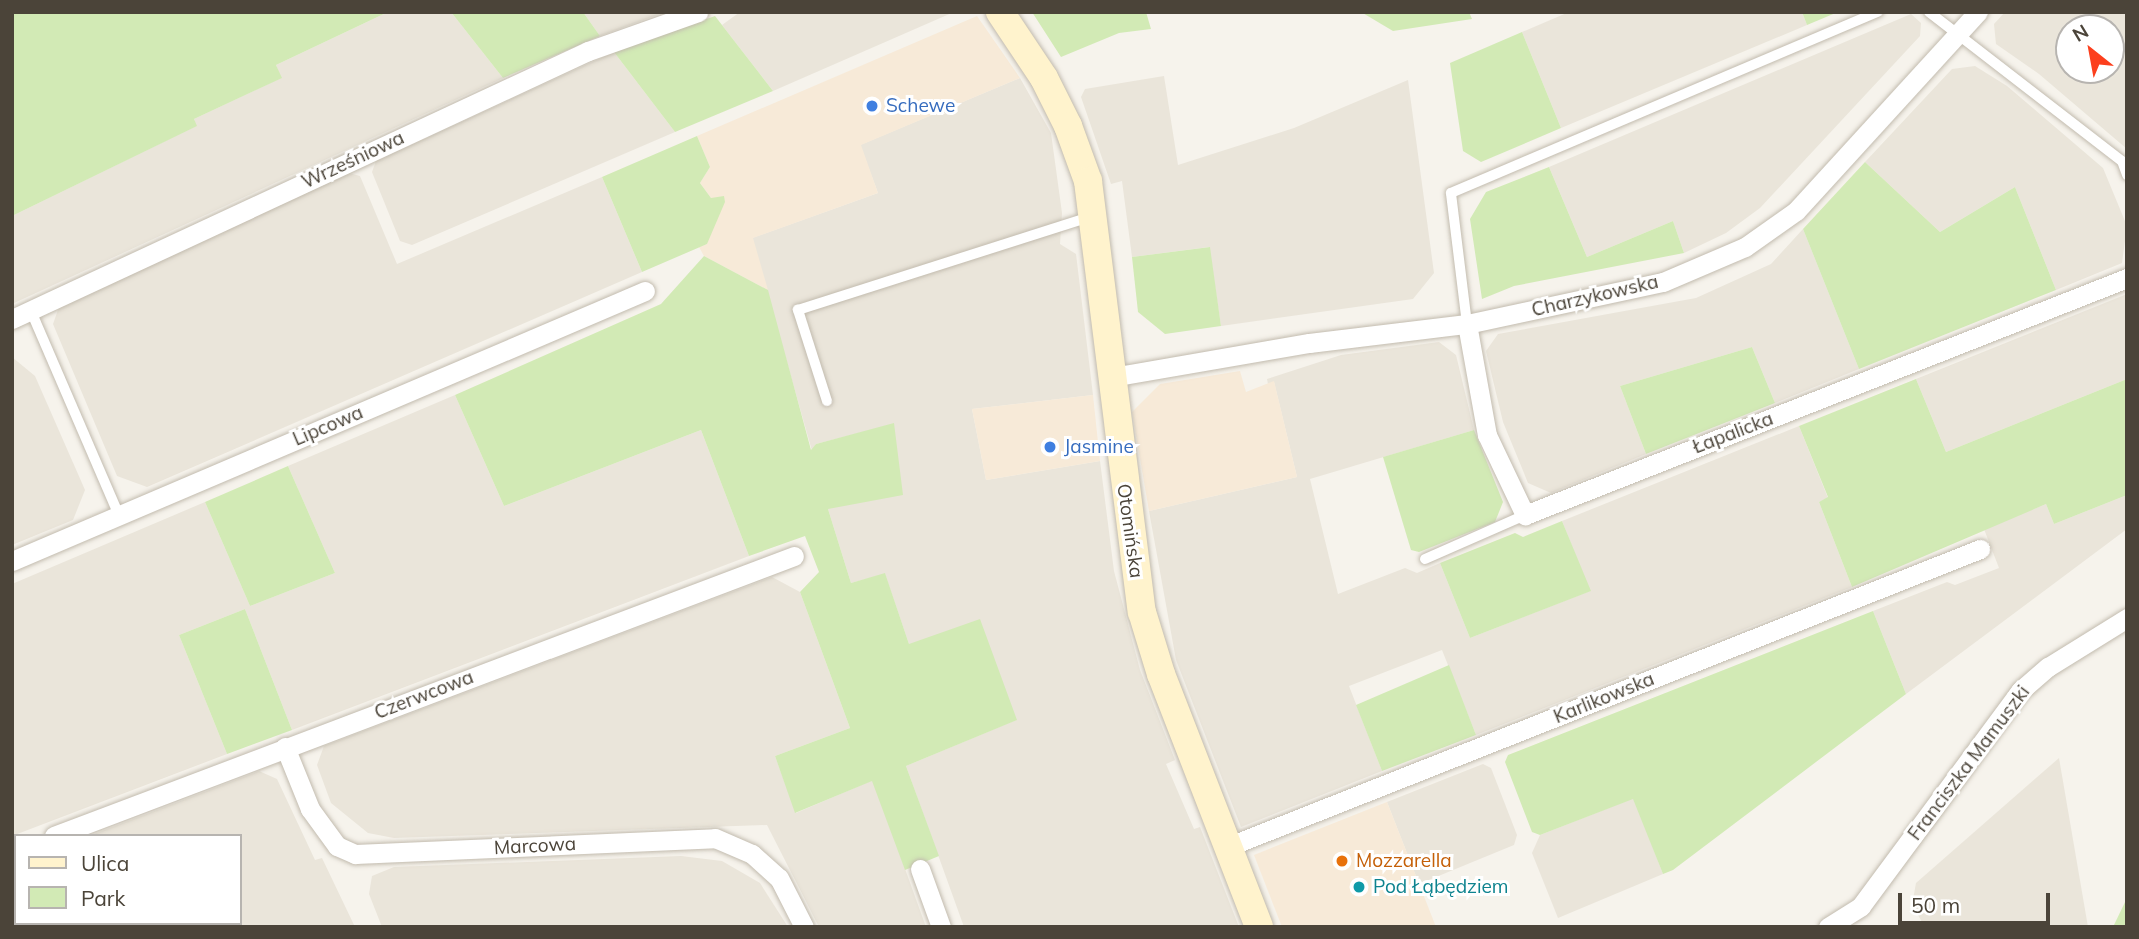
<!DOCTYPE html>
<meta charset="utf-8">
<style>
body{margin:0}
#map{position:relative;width:2139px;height:939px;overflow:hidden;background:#f6f3ec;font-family:Mulish,sans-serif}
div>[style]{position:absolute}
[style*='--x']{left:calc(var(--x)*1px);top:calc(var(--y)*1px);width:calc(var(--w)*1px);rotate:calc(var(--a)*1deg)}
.residential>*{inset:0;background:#eae5da}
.commercial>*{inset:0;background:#f7ead8}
.green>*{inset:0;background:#d2eab5}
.roads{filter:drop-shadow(0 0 2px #c2bbae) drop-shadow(0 0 2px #c2bbae)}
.lane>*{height:10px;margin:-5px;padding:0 5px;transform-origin:5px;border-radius:5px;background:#fff}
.street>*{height:19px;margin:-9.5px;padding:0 9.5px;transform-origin:9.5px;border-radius:9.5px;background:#fff}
.secondary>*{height:28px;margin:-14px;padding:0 14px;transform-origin:14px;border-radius:14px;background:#fff3cd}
.dots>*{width:19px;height:19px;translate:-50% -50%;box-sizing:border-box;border:4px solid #fff;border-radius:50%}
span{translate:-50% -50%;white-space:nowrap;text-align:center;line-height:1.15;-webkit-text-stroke:6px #fff;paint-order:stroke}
.shop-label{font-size:19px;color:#366cbe}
.left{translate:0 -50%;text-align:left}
.street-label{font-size:19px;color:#4b4439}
.food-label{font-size:19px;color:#c56008}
.culture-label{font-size:19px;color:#0d838f}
.frame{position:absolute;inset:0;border:14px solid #4b4439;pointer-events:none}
.legend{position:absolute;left:14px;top:834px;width:228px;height:91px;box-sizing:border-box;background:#fff;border:2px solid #b7b4b0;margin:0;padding:9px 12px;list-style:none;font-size:21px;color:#4b4439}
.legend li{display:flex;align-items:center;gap:14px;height:35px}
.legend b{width:35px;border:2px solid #b7b4b0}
.north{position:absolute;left:2055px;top:14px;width:70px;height:70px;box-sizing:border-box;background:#fff;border:2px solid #b7b4b0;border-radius:50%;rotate:329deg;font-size:19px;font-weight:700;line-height:28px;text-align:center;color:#4b4439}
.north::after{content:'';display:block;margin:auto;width:24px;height:32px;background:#fc3f1d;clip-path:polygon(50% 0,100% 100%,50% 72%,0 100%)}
.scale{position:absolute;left:1898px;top:893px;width:152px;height:32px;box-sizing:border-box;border:4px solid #4b4439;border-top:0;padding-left:9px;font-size:21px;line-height:24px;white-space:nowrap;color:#4b4439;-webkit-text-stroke:5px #fff;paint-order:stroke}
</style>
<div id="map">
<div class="residential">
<i style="clip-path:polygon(388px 12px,451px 12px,503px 78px,12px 304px,12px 216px,196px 126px,194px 119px,281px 78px,276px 65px)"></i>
<i style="clip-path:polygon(583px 12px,665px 12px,600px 36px)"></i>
<i style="clip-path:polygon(740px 12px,954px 12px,773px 91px,722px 25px)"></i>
<i style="clip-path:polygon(1569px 12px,1802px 12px,1807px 25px,1561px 128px,1522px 32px)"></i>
<i style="clip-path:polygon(evenodd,2005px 12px,2123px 12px,2127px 16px,2127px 149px,2039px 74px,1996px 44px,1994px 24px,2005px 12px,2069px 28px,2111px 28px,2111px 70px,2069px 70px,2069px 28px)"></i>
<i style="clip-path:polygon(1911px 14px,1921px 23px,1920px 36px,1760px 208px,1726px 233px,1684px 253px,1673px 221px,1587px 257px,1549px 167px)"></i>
<i style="clip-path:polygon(614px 52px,675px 132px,412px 245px,400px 241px,372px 172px,376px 161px)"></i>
<i style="clip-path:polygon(1975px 66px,2007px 86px,2103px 168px,2127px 226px,2122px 263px,2056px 290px,2015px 187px,1940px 232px,1865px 162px,1952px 69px)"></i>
<i style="clip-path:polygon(1164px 76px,1178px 165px,1294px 128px,1408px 80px,1434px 273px,1413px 299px,1221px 326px,1209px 247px,1132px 257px,1122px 181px,1111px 184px,1081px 97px,1085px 89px)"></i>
<i style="clip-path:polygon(1020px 78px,1051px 133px,1062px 213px,1060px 244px,1076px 254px,1093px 395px,972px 409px,986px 480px,1100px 461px,1114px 571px,1140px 670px,1175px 760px,1166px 764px,1194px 829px,1200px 827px,1239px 927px,964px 927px,906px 766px,1016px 720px,909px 644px,885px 574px,851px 583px,828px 509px,894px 424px,816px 444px,812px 451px,752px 238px,878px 193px,860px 145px)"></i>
<i style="clip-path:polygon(349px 173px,360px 176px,397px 264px,602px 177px,642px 272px,147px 487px,117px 476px,53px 324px,59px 307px)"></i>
<i style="clip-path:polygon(1803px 229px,1859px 369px,1775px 403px,1752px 347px,1620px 386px,1646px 454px,1551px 493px,1528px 483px,1503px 422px,1486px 351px,1498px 334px,1696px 298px,1771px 264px)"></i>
<i style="clip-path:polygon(2127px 294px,2127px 379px,1946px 452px,1916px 379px)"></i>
<i style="clip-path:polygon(1439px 342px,1456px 355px,1474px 430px,1310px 479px,1338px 594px,1405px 568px,1417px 573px,1440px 563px,1470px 638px,1590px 591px,1562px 521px,1799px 426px,1828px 498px,1819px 502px,1852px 587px,1476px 735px,1442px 650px,1349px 686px,1382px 771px,1241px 827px,1176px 660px,1149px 511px,1297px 477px,1274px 382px,1268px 384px,1267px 379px,1341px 355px)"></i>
<i style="clip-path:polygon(12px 357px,35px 376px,85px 490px,73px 520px,12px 545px)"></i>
<i style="clip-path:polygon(455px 395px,504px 506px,701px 430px,749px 556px,292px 730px,245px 609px,179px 635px,227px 754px,12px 836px,12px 584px,205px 502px,250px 606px,335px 573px,288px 466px)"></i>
<i style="clip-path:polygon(2127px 495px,2127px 529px,1906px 694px,1873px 611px,1947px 582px,1955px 585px,1999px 568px,1984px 529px,2046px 504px,2054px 524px)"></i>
<i style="clip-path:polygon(772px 577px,800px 592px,850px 728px,775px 756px,796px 813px,873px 780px,926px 927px,819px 927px,767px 825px,394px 838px,368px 833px,331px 803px,317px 765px,324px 746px)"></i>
<i style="clip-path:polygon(2059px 758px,2088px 927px,1925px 927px,1912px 905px,1916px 883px)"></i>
<i style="clip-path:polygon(1483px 764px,1491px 768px,1517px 835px,1514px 845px,1419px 884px,1387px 802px)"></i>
<i style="clip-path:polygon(259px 771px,277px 779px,315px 860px,322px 858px,355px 927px,12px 927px,16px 863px,16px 923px,240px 923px,240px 836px,89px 836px)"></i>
<i style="clip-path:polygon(1634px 798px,1663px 874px,1558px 918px,1532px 853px,1540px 835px)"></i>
<i style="clip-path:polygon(681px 856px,722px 861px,760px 883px,788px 927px,382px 927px,369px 894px,372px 876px,394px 867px)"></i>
</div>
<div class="commercial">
<i style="clip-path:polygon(977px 16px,1020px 78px,861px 145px,878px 193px,753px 238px,768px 290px,704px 256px,699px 247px,707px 244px,711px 198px,700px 183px,710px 167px,697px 136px)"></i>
<i style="clip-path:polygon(1240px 371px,1246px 392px,1274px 381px,1297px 477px,1149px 511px,1132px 412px,1160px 384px)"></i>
<i style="clip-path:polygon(1093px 395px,1100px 461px,986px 480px,972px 409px)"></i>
<i style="clip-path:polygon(1387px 802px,1436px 927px,1282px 927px,1254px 855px)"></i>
</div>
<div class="green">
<i style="clip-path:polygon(12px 12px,388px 12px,276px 65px,282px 78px,194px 119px,197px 126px,12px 216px)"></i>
<i style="clip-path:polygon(451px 12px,583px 12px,600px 36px,503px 78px)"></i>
<i style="clip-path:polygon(1032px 12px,1146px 12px,1151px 29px,1119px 33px,1061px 57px)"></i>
<i style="clip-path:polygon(1361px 12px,1469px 12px,1472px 19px,1393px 31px)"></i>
<i style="clip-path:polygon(1802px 12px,1838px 12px,1807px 25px)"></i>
<i style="clip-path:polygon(715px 16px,773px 91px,675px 132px,614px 52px)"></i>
<i style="clip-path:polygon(1522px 32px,1561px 128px,1481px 162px,1463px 151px,1450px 63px)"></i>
<i style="clip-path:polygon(697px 136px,710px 167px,700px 183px,711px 198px,724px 196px,725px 202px,707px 244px,642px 272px,602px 177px)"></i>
<i style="clip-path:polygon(1865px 162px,1940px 232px,2015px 187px,2056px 290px,1859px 369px,1803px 229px)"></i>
<i style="clip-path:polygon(1549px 167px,1587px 257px,1673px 221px,1684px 253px,1514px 286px,1482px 299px,1470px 219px,1486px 192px)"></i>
<i style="clip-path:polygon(1210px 247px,1221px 326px,1165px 334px,1138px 312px,1132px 257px)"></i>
<i style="clip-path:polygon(704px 256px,768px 290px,811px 450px,816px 444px,894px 423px,903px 495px,828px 509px,851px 583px,885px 573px,909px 644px,980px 619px,1017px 720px,906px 766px,939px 856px,905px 870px,872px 781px,795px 813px,775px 756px,850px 728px,800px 592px,819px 572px,805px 536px,749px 556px,701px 430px,504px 506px,455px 395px,661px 304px)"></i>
<i style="clip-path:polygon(1752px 347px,1775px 403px,1646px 454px,1620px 386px)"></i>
<i style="clip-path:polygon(1916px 379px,1946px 452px,2127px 379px,2127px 495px,2054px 524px,2046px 504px,1852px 587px,1819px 502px,1828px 497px,1799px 426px)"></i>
<i style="clip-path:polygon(1474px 430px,1503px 502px,1495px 522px,1419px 552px,1411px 550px,1383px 457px)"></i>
<i style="clip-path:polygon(288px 466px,335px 573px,250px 606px,205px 502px)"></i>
<i style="clip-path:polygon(1562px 521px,1591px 591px,1470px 638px,1440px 563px,1515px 533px,1523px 537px)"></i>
<i style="clip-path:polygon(245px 609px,292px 730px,227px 754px,179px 635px)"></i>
<i style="clip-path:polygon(1873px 611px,1906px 694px,1673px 870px,1663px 874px,1633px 799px,1540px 835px,1532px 832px,1505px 762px,1508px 755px)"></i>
<i style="clip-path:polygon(1449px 665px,1476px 735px,1382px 771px,1356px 705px)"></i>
<i style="clip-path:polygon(2127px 898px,2127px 927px,2113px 927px)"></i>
</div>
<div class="roads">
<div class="lane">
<i style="--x:1929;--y:12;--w:244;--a:37.7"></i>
<i style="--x:2122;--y:161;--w:15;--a:70"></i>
<i style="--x:31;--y:311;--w:222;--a:66.7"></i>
<i style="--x:1467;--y:324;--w:132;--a:-97"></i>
<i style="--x:1451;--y:193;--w:464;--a:-23"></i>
<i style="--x:827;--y:401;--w:96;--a:-107.7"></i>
<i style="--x:798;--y:310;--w:306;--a:-17.7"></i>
<i style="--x:1425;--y:559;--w:109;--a:-23.7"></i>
</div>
<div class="street">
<i style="--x:12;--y:319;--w:635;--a:-24.95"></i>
<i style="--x:588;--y:51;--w:117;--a:-19.5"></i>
<i style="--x:1467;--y:324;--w:113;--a:79.8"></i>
<i style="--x:1487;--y:435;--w:89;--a:64.6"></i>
<i style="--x:1525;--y:515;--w:647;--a:-21.49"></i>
<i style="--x:1112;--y:377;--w:200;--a:-9.8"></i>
<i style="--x:1309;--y:343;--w:159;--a:-6.9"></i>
<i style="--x:1467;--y:324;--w:200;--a:-12.1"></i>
<i style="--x:1663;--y:282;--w:89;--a:-23.1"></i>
<i style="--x:1745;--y:247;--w:62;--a:-35.2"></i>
<i style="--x:1796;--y:211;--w:270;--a:-47.6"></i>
<i style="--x:12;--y:561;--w:688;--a:-23.1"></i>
<i style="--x:285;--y:747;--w:67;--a:68"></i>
<i style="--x:310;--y:809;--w:46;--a:53.9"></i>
<i style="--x:337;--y:846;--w:20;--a:24"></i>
<i style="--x:355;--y:854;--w:360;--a:-2.5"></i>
<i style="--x:715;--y:838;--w:40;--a:23.4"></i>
<i style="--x:752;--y:854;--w:36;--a:42"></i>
<i style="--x:779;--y:878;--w:55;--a:63"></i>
<i style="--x:54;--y:836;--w:791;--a:-20.73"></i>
<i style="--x:1227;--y:847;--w:810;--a:-21.59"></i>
<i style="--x:12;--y:852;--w:4;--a:-27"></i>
<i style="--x:920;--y:869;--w:62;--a:70.1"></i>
<i style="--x:1828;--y:927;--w:39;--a:-32"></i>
<i style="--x:1861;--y:906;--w:267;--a:-53.5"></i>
<i style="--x:2020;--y:691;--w:37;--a:-41"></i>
<i style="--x:2048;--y:667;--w:93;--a:-31.8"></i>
</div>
<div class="secondary">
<i style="--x:1000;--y:12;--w:79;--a:56.3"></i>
<i style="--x:1044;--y:78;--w:54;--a:63.4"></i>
<i style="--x:1068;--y:126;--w:59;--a:70"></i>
<i style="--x:1088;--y:181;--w:434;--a:82.9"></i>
<i style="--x:1142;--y:612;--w:65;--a:73"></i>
<i style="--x:1161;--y:674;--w:271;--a:68.8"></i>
</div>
</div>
<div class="dots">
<i style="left:872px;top:106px;background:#3f7fe0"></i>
<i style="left:1050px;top:447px;background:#3f7fe0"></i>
<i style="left:1342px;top:861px;background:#e8710a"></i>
<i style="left:1359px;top:887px;background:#0f9aa8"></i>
</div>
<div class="shop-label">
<span class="left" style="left:886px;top:106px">Schewe</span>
<span class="left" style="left:1064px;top:447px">Jasmine</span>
</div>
<div class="street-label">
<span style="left:353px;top:160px;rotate:-25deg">Wrześniowa</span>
<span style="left:1595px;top:296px;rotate:-13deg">Charzykowska</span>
<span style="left:328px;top:426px;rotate:-23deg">Lipcowa</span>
<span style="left:1733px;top:433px;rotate:-21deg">Łapalicka</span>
<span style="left:1130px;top:531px;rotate:82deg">Otomińska</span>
<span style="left:424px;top:695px;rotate:-21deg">Czerwcowa</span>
<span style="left:1604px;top:698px;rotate:-22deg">Karlikowska</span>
<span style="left:1969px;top:763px;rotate:-53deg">Franciszka Mamuszki</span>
<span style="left:535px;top:846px;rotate:-3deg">Marcowa</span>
</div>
<div class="food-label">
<span class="left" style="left:1356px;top:861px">Mozzarella</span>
</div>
<div class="culture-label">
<span class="left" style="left:1373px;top:887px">Pod Łąbędziem</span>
</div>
<div class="frame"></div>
<ul class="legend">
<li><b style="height:9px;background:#fff3cd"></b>Ulica</li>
<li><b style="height:19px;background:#d2eab5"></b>Park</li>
</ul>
<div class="north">N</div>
<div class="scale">50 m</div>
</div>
